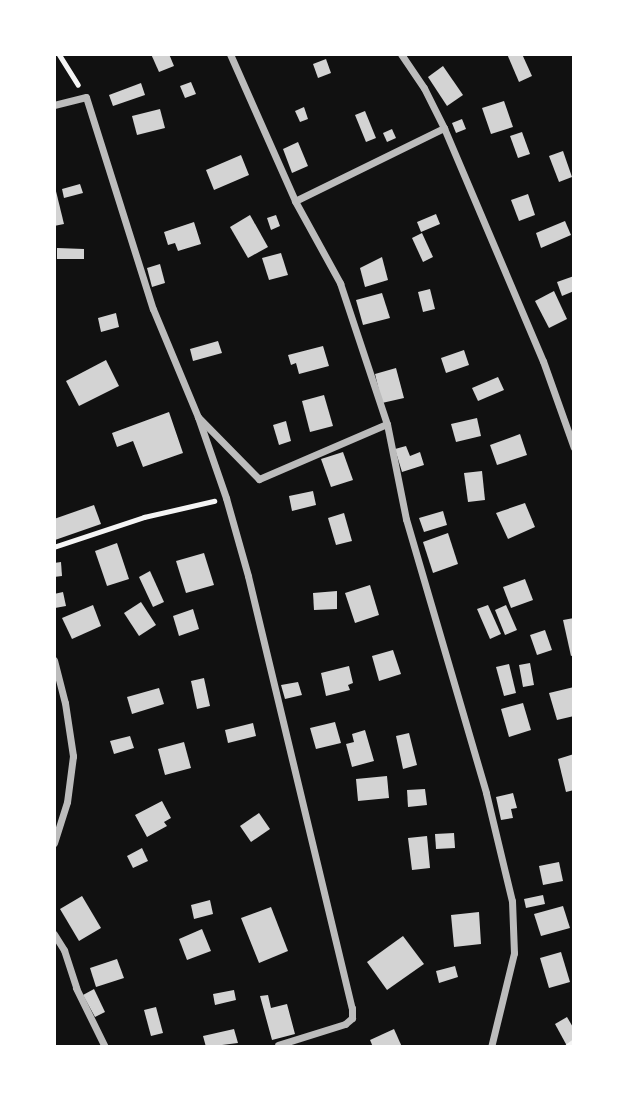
<!DOCTYPE html>
<style>
body{margin:0}
#map{position:relative;width:628px;height:1101px;overflow:hidden;background:#111;font-family:"Times New Roman",serif}
div>[style]{position:absolute}
[style*='--x']{left:calc(var(--x)*1px);top:calc(var(--y)*1px);width:calc(var(--w)*1px);rotate:calc(var(--a)*1deg)}
.building>*{inset:0;background:#d3d3d3}
.path>*{height:4.5px;margin:-2.25px;padding:0 2.25px;transform-origin:2.25px;border-radius:2.25px;background:#f5f5f5}
.minor>*{height:7px;margin:-3.5px;padding:0 3.5px;transform-origin:3.5px;border-radius:3.5px;background:#bcbcbc}
span{translate:-50% -50%;white-space:nowrap;text-align:center;line-height:1.15;-webkit-text-stroke:7px #fff;paint-order:stroke}
.frame{position:absolute;inset:0;border:56px solid #fff;pointer-events:none}
</style>
<div id="map">
<div class="building">
<i style="clip-path:polygon(151px 54px,169px 54px,174px 66px,159px 72px)"></i>
<i style="clip-path:polygon(507px 54px,522px 54px,532px 76px,519px 82px)"></i>
<i style="clip-path:polygon(326px 59px,331px 73px,318px 78px,313px 64px)"></i>
<i style="clip-path:polygon(443px 66px,463px 95px,447px 106px,428px 77px)"></i>
<i style="clip-path:polygon(191px 82px,196px 94px,185px 98px,180px 86px)"></i>
<i style="clip-path:polygon(141px 83px,145px 95px,113px 106px,109px 95px)"></i>
<i style="clip-path:polygon(504px 101px,513px 127px,491px 134px,482px 108px)"></i>
<i style="clip-path:polygon(304px 107px,308px 119px,300px 122px,295px 111px)"></i>
<i style="clip-path:polygon(160px 109px,165px 128px,137px 135px,132px 116px)"></i>
<i style="clip-path:polygon(365px 111px,376px 138px,366px 142px,355px 115px)"></i>
<i style="clip-path:polygon(462px 119px,466px 129px,456px 133px,452px 123px)"></i>
<i style="clip-path:polygon(392px 129px,396px 138px,387px 142px,383px 133px)"></i>
<i style="clip-path:polygon(522px 132px,530px 154px,518px 158px,510px 136px)"></i>
<i style="clip-path:polygon(298px 142px,308px 166px,292px 173px,283px 149px)"></i>
<i style="clip-path:polygon(563px 151px,572px 177px,559px 182px,549px 156px)"></i>
<i style="clip-path:polygon(241px 155px,249px 175px,214px 190px,206px 170px)"></i>
<i style="clip-path:polygon(54px 183px,64px 224px,54px 226px)"></i>
<i style="clip-path:polygon(80px 184px,83px 193px,64px 198px,62px 189px)"></i>
<i style="clip-path:polygon(528px 194px,535px 215px,519px 221px,511px 200px)"></i>
<i style="clip-path:polygon(436px 214px,440px 224px,421px 232px,417px 222px)"></i>
<i style="clip-path:polygon(250px 215px,268px 247px,248px 258px,230px 227px)"></i>
<i style="clip-path:polygon(276px 215px,280px 226px,271px 230px,267px 218px)"></i>
<i style="clip-path:polygon(565px 221px,571px 235px,541px 248px,536px 233px)"></i>
<i style="clip-path:polygon(194px 222px,201px 244px,178px 251px,175px 243px,168px 245px,164px 232px)"></i>
<i style="clip-path:polygon(422px 233px,433px 257px,423px 262px,412px 238px)"></i>
<i style="clip-path:polygon(57px 248px,84px 249px,84px 259px,57px 259px)"></i>
<i style="clip-path:polygon(281px 253px,288px 275px,269px 280px,262px 258px)"></i>
<i style="clip-path:polygon(382px 257px,388px 280px,365px 287px,360px 268px)"></i>
<i style="clip-path:polygon(160px 264px,165px 283px,152px 287px,147px 268px)"></i>
<i style="clip-path:polygon(574px 276px,574px 291px,562px 296px,557px 282px)"></i>
<i style="clip-path:polygon(430px 289px,435px 309px,423px 312px,418px 292px)"></i>
<i style="clip-path:polygon(554px 291px,567px 319px,549px 328px,535px 301px)"></i>
<i style="clip-path:polygon(382px 293px,390px 318px,363px 325px,356px 300px)"></i>
<i style="clip-path:polygon(116px 313px,119px 327px,101px 332px,98px 318px)"></i>
<i style="clip-path:polygon(218px 341px,222px 353px,193px 361px,190px 349px)"></i>
<i style="clip-path:polygon(323px 346px,329px 366px,299px 374px,296px 363px,291px 365px,288px 355px)"></i>
<i style="clip-path:polygon(464px 350px,469px 365px,446px 373px,441px 358px)"></i>
<i style="clip-path:polygon(106px 360px,119px 386px,79px 406px,66px 381px)"></i>
<i style="clip-path:polygon(396px 368px,404px 398px,382px 403px,375px 374px)"></i>
<i style="clip-path:polygon(498px 377px,504px 390px,478px 401px,472px 388px)"></i>
<i style="clip-path:polygon(324px 395px,333px 426px,310px 432px,302px 401px)"></i>
<i style="clip-path:polygon(169px 412px,183px 453px,143px 467px,133px 441px,117px 447px,112px 433px)"></i>
<i style="clip-path:polygon(477px 418px,481px 436px,456px 442px,451px 424px)"></i>
<i style="clip-path:polygon(286px 421px,291px 441px,279px 445px,273px 425px)"></i>
<i style="clip-path:polygon(520px 434px,527px 455px,497px 465px,490px 445px)"></i>
<i style="clip-path:polygon(406px 446px,410px 456px,420px 452px,424px 465px,402px 472px,395px 449px)"></i>
<i style="clip-path:polygon(343px 452px,353px 480px,331px 487px,321px 459px)"></i>
<i style="clip-path:polygon(482px 471px,485px 500px,468px 502px,464px 473px)"></i>
<i style="clip-path:polygon(313px 491px,316px 505px,292px 511px,289px 496px)"></i>
<i style="clip-path:polygon(525px 503px,535px 527px,508px 539px,496px 513px)"></i>
<i style="clip-path:polygon(94px 505px,101px 524px,55px 540px,54px 519px)"></i>
<i style="clip-path:polygon(443px 511px,447px 525px,424px 532px,419px 518px)"></i>
<i style="clip-path:polygon(344px 513px,352px 541px,336px 545px,328px 518px)"></i>
<i style="clip-path:polygon(448px 533px,458px 564px,433px 573px,423px 542px)"></i>
<i style="clip-path:polygon(117px 543px,129px 579px,107px 586px,95px 551px)"></i>
<i style="clip-path:polygon(204px 553px,214px 585px,186px 593px,176px 561px)"></i>
<i style="clip-path:polygon(61px 562px,62px 576px,54px 577px,54px 563px)"></i>
<i style="clip-path:polygon(150px 571px,164px 602px,153px 607px,139px 577px)"></i>
<i style="clip-path:polygon(525px 579px,533px 600px,511px 608px,503px 587px)"></i>
<i style="clip-path:polygon(370px 585px,379px 615px,355px 623px,345px 593px)"></i>
<i style="clip-path:polygon(337px 591px,337px 609px,314px 610px,313px 593px)"></i>
<i style="clip-path:polygon(63px 592px,66px 606px,55px 608px,54px 594px)"></i>
<i style="clip-path:polygon(141px 602px,156px 625px,139px 636px,124px 613px)"></i>
<i style="clip-path:polygon(93px 605px,101px 626px,72px 639px,62px 618px)"></i>
<i style="clip-path:polygon(488px 605px,501px 634px,490px 639px,477px 609px)"></i>
<i style="clip-path:polygon(506px 605px,517px 630px,505px 635px,495px 610px)"></i>
<i style="clip-path:polygon(193px 609px,199px 629px,179px 636px,173px 616px)"></i>
<i style="clip-path:polygon(574px 618px,574px 655px,571px 656px,563px 620px)"></i>
<i style="clip-path:polygon(545px 630px,552px 650px,537px 655px,530px 635px)"></i>
<i style="clip-path:polygon(393px 650px,401px 674px,379px 681px,372px 656px)"></i>
<i style="clip-path:polygon(530px 663px,534px 685px,523px 687px,519px 665px)"></i>
<i style="clip-path:polygon(509px 664px,516px 693px,504px 696px,496px 667px)"></i>
<i style="clip-path:polygon(349px 666px,353px 683px,348px 685px,350px 690px,326px 696px,321px 673px)"></i>
<i style="clip-path:polygon(204px 678px,210px 706px,197px 709px,191px 681px)"></i>
<i style="clip-path:polygon(298px 682px,302px 695px,285px 699px,281px 685px)"></i>
<i style="clip-path:polygon(574px 687px,574px 716px,557px 720px,549px 693px)"></i>
<i style="clip-path:polygon(159px 688px,164px 704px,132px 714px,127px 697px)"></i>
<i style="clip-path:polygon(523px 703px,531px 730px,509px 737px,501px 709px)"></i>
<i style="clip-path:polygon(335px 722px,341px 743px,316px 749px,310px 728px)"></i>
<i style="clip-path:polygon(253px 723px,256px 736px,228px 743px,225px 730px)"></i>
<i style="clip-path:polygon(365px 730px,374px 761px,352px 767px,346px 744px,354px 742px,352px 734px)"></i>
<i style="clip-path:polygon(409px 733px,417px 765px,403px 769px,396px 736px)"></i>
<i style="clip-path:polygon(130px 736px,134px 748px,114px 754px,110px 741px)"></i>
<i style="clip-path:polygon(184px 742px,191px 768px,165px 775px,158px 749px)"></i>
<i style="clip-path:polygon(574px 754px,574px 790px,566px 792px,558px 759px)"></i>
<i style="clip-path:polygon(387px 776px,389px 798px,358px 801px,356px 779px)"></i>
<i style="clip-path:polygon(425px 789px,427px 805px,408px 807px,407px 790px)"></i>
<i style="clip-path:polygon(513px 793px,517px 808px,511px 809px,513px 818px,501px 820px,496px 797px)"></i>
<i style="clip-path:polygon(162px 801px,171px 818px,164px 822px,167px 826px,147px 837px,135px 815px)"></i>
<i style="clip-path:polygon(259px 813px,270px 829px,251px 842px,240px 826px)"></i>
<i style="clip-path:polygon(454px 833px,455px 848px,436px 849px,435px 834px)"></i>
<i style="clip-path:polygon(427px 836px,430px 868px,412px 870px,408px 838px)"></i>
<i style="clip-path:polygon(142px 848px,148px 861px,133px 868px,127px 856px)"></i>
<i style="clip-path:polygon(559px 862px,563px 881px,543px 885px,539px 866px)"></i>
<i style="clip-path:polygon(543px 895px,545px 904px,526px 908px,524px 899px)"></i>
<i style="clip-path:polygon(82px 896px,101px 928px,79px 941px,60px 909px)"></i>
<i style="clip-path:polygon(210px 900px,213px 914px,194px 919px,191px 905px)"></i>
<i style="clip-path:polygon(563px 906px,570px 928px,541px 936px,534px 914px)"></i>
<i style="clip-path:polygon(271px 907px,288px 951px,259px 963px,241px 918px)"></i>
<i style="clip-path:polygon(479px 912px,481px 944px,454px 947px,451px 915px)"></i>
<i style="clip-path:polygon(202px 929px,211px 951px,187px 960px,179px 939px)"></i>
<i style="clip-path:polygon(403px 936px,424px 964px,387px 990px,367px 962px)"></i>
<i style="clip-path:polygon(561px 952px,570px 982px,549px 988px,540px 958px)"></i>
<i style="clip-path:polygon(117px 959px,124px 978px,96px 987px,90px 968px)"></i>
<i style="clip-path:polygon(455px 966px,458px 977px,439px 983px,436px 971px)"></i>
<i style="clip-path:polygon(94px 989px,105px 1012px,95px 1017px,83px 995px)"></i>
<i style="clip-path:polygon(234px 990px,236px 1000px,215px 1005px,213px 994px)"></i>
<i style="clip-path:polygon(268px 995px,271px 1008px,287px 1004px,295px 1034px,272px 1040px,260px 996px)"></i>
<i style="clip-path:polygon(156px 1007px,163px 1033px,151px 1036px,144px 1010px)"></i>
<i style="clip-path:polygon(567px 1017px,574px 1029px,574px 1043px,567px 1046px,555px 1024px)"></i>
<i style="clip-path:polygon(234px 1029px,238px 1043px,206px 1047px,203px 1036px)"></i>
<i style="clip-path:polygon(394px 1029px,402px 1047px,373px 1047px,370px 1040px)"></i>
</div>
<div class="path">
<i style="--x:59;--y:54;--w:36;--a:58"></i>
<i style="--x:54;--y:547;--w:95;--a:-18.4"></i>
<i style="--x:144;--y:517;--w:72;--a:-12.9"></i>
<i style="--x:566;--y:1047;--w:10;--a:-37"></i>
</div>
<div class="minor">
<i style="--x:230;--y:54;--w:161;--a:66.1"></i>
<i style="--x:295;--y:201;--w:94;--a:61.2"></i>
<i style="--x:340;--y:283;--w:149;--a:71.6"></i>
<i style="--x:387;--y:424;--w:97;--a:78.7"></i>
<i style="--x:406;--y:519;--w:285;--a:73.7"></i>
<i style="--x:486;--y:793;--w:111;--a:76.5"></i>
<i style="--x:512;--y:901;--w:52;--a:87.8"></i>
<i style="--x:514;--y:953;--w:97;--a:103.7"></i>
<i style="--x:401;--y:54;--w:41;--a:55.9"></i>
<i style="--x:424;--y:88;--w:45;--a:63.4"></i>
<i style="--x:444;--y:128;--w:253;--a:67"></i>
<i style="--x:543;--y:361;--w:92;--a:70.4"></i>
<i style="--x:54;--y:105;--w:33;--a:-14"></i>
<i style="--x:86;--y:97;--w:222;--a:72.5"></i>
<i style="--x:153;--y:309;--w:117;--a:67.4"></i>
<i style="--x:198;--y:417;--w:87;--a:45.5"></i>
<i style="--x:259;--y:479;--w:139;--a:-23.3"></i>
<i style="--x:295;--y:201;--w:166;--a:-26.1"></i>
<i style="--x:198;--y:417;--w:86;--a:70.9"></i>
<i style="--x:226;--y:498;--w:81;--a:74.2"></i>
<i style="--x:248;--y:576;--w:444;--a:76.5"></i>
<i style="--x:352;--y:1008;--w:10;--a:90"></i>
<i style="--x:352;--y:1018;--w:9;--a:139"></i>
<i style="--x:345;--y:1024;--w:70;--a:162.6"></i>
<i style="--x:54;--y:660;--w:44;--a:75.7"></i>
<i style="--x:65;--y:703;--w:54;--a:81.4"></i>
<i style="--x:73;--y:756;--w:46;--a:97.4"></i>
<i style="--x:67;--y:802;--w:43;--a:107.6"></i>
<i style="--x:54;--y:934;--w:19;--a:58"></i>
<i style="--x:64;--y:950;--w:40;--a:72"></i>
<i style="--x:76;--y:988;--w:66;--a:63.8"></i>
</div>
<div class="frame"></div>
</div>
